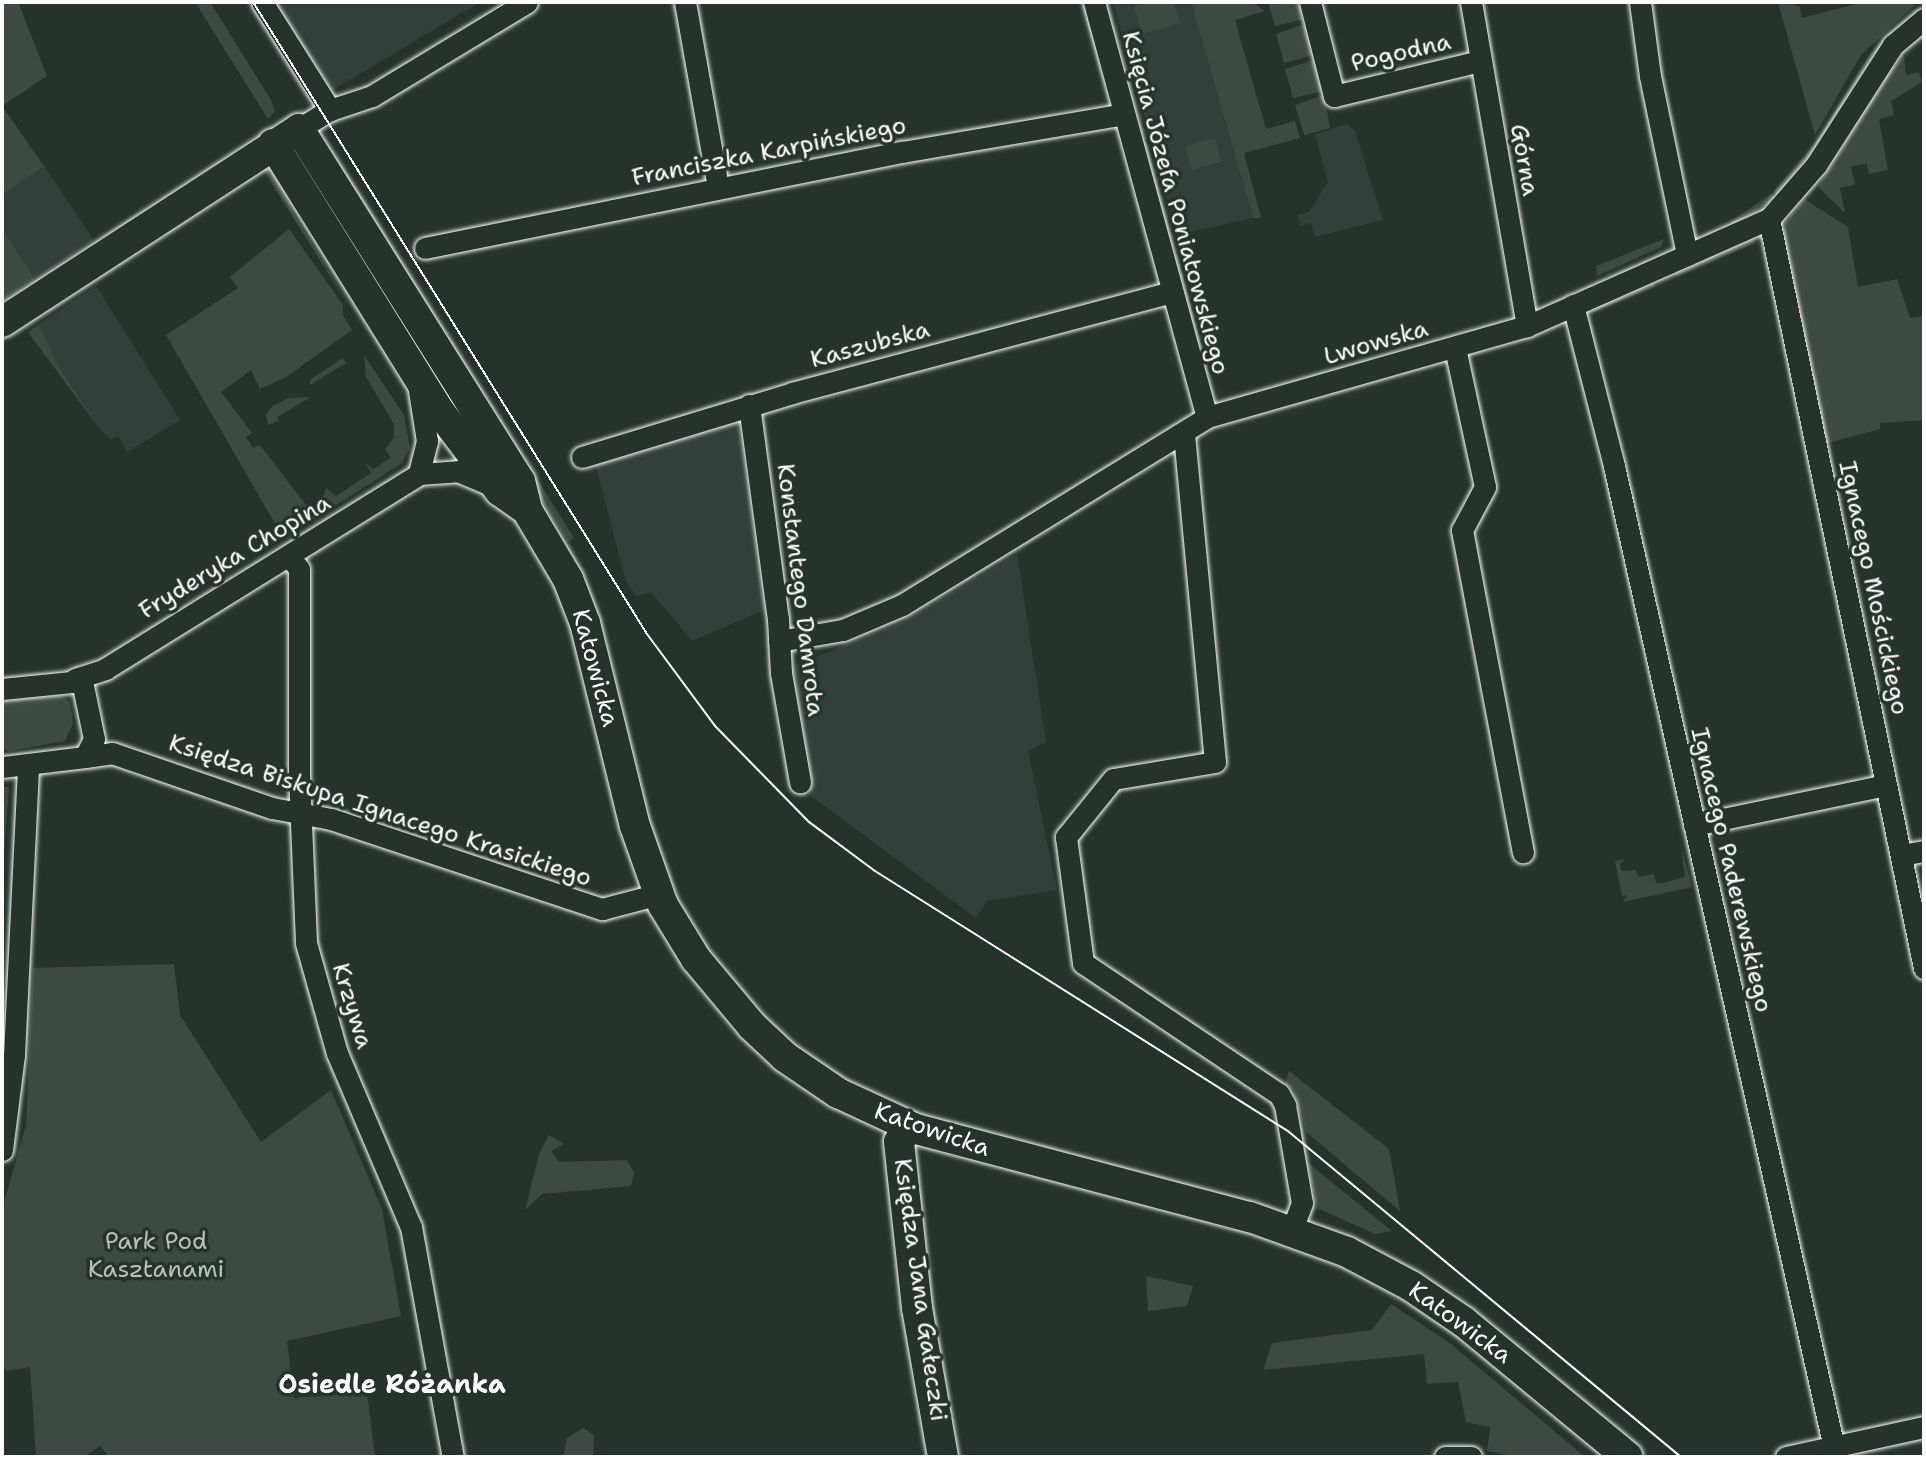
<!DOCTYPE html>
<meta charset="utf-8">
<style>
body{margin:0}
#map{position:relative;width:1926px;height:1459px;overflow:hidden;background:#26332d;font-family:"Shantell Sans",sans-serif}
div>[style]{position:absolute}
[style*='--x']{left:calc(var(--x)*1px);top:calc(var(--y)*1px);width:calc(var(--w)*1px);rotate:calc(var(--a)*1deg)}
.built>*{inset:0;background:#333f3a}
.green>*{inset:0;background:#3e4944}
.roads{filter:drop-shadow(0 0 2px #fff) drop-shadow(0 0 2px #fff)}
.street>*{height:21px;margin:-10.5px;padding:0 10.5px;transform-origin:10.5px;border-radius:10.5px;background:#26332d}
.secondary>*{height:30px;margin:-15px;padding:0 15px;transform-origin:15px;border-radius:15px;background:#26332d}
.tram>*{height:2px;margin:-1px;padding:0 1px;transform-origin:1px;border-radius:1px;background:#fff}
span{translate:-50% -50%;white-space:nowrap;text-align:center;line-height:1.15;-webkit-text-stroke:7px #26332d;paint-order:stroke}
.street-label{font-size:24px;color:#fff}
.park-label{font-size:24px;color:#bbbfbe}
.neighbourhood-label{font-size:26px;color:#fff;font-weight:700}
.frame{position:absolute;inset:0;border:4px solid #fff;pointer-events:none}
</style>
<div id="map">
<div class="built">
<i style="clip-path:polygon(275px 2px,480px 2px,331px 91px)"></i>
<i style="clip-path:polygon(1113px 2px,1191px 2px,1253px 218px,1177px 235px)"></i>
<i style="clip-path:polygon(1347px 124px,1355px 131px,1383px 220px,1315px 237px,1311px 223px,1300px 226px,1297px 215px,1309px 212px,1328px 182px,1315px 134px)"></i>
<i style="clip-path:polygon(44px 166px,94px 240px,35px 279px,2px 229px,2px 195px)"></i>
<i style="clip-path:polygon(96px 286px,180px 420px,127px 452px,118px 436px,111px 440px,99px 428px,28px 332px)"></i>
<i style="clip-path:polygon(738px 418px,764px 610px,692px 641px,651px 592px,636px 596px,626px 581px,595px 464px)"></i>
<i style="clip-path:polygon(1017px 554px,1046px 742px,1028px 751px,1057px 890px,987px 901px,976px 918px,811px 796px,786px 669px,902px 622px)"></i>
</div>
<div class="green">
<i style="clip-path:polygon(2px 2px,18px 2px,47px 76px,2px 106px,44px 166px,2px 195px)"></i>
<i style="clip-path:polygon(195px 2px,210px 2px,271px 100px,275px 111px,268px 119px)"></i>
<i style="clip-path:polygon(1081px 2px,1084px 2px,1109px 103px)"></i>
<i style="clip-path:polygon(1149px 2px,1174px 2px,1180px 23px,1142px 34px,1134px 6px)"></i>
<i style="clip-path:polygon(1191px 2px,1252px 2px,1265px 11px,1235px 20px,1266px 129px,1295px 121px,1300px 138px,1244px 153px,1261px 218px,1253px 218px)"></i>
<i style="clip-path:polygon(1268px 2px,1299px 2px,1304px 19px,1275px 26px)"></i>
<i style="clip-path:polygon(1778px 2px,1799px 6px,1802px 18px,1864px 2px,1918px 2px,1861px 55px,1815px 135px)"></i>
<i style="clip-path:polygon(1907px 18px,1860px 76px,1819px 147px,1778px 195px,1774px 191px,1816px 142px,1871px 53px)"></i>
<i style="clip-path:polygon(1305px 24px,1314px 55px,1284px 63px,1276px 34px)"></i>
<i style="clip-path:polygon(1904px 55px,1906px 75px,1919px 72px,1922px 82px,1891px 101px,1894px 115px,1879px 119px,1888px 170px,1869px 174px,1867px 163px,1851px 167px,1855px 185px,1840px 188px,1845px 213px,1818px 187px,1882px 82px)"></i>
<i style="clip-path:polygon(1314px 60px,1323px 91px,1293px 98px,1285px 69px)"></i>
<i style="clip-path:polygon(1324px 95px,1330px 128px,1304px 135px,1295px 105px)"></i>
<i style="clip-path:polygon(1215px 138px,1221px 162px,1192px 170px,1185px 146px)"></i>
<i style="clip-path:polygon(1145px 139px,1174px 246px,1168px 247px,1139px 140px)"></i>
<i style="clip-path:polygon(330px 146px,333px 151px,574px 538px,568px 542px,383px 244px)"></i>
<i style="clip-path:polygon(262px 168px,274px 170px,281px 179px,295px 216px,354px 314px)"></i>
<i style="clip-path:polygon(1771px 194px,1775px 198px,1733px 228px,1731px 221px)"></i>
<i style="clip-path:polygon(1804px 199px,1848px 227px,1858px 287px,1897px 279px,1910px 318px,1924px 316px,1924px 420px,1880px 423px,1880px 429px,1824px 444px,1784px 244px,1785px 222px)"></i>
<i style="clip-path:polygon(2px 229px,35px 279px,2px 301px)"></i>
<i style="clip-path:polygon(289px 229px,343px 305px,343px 315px,352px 330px,286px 377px,260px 389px,251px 370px,221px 392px,252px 433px,246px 437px,253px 448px,260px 445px,309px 509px,303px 526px,281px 534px,166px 335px,238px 288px,230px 277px)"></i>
<i style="clip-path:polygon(1753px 237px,1755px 243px,1677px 277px,1676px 270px)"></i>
<i style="clip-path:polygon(1664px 239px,1661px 247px,1597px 276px,1596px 266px)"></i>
<i style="clip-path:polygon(1177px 254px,1201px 346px,1195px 348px,1171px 256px)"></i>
<i style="clip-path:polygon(1653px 280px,1655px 287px,1591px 313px,1599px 303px)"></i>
<i style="clip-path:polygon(39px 325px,58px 366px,99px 428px,28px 332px)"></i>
<i style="clip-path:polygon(364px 355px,404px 415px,410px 448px,402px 463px,330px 509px,323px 498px,326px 488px,336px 496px,371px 473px,365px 463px,373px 469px,391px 458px,385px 449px,394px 438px,394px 424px,366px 377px)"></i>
<i style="clip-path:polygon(343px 358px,346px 363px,310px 385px,310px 380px)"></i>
<i style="clip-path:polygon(311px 397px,277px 417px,279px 421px,268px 425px,266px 415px,272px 406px,289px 398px)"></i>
<i style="clip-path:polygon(61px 695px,70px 702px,73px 724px,65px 741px,9px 751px,2px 748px,2px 701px)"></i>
<i style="clip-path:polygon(2px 787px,9px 787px,4px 854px,2px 853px)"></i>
<i style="clip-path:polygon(1681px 846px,1692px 887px,1623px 902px,1627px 895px,1622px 896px,1615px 861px,1626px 859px,1620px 864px,1621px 871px,1635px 870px,1639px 877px,1654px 874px,1656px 883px,1663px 883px,1685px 877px)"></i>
<i style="clip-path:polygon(174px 964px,180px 1015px,261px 1142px,331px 1090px,382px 1209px,401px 1316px,287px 1341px,294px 1398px,367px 1392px,375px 1457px,109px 1457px,100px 1446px,84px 1457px,36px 1457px,30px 1367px,6px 1371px,2px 1363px,2px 1210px,26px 1125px,33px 968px)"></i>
<i style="clip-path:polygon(1289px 1071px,1389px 1149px,1400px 1211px,1306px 1132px,1294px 1090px,1285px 1083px)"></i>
<i style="clip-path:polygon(549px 1135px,564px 1144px,551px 1151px,559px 1162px,627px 1160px,634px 1173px,631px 1186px,542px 1194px,525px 1210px,539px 1154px)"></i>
<i style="clip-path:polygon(1308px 1163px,1392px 1231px,1375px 1234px,1317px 1208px)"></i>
<i style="clip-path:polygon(1146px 1276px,1193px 1286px,1187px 1306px,1148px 1311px)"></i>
<i style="clip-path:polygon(1391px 1304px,1451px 1344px,1585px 1457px,1519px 1457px,1487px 1451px,1490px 1427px,1466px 1422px,1458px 1382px,1427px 1384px,1424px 1354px,1263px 1370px,1272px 1343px,1372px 1330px)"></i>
<i style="clip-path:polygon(583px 1428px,594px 1435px,593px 1457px,563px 1457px,567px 1438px)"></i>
</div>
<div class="roads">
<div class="street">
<i style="--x:262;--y:2;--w:128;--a:57.8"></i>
<i style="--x:685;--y:2;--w:189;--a:79.9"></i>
<i style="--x:1094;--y:2;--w:430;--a:74.8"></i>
<i style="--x:1310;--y:2;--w:97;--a:75.7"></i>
<i style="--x:1334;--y:96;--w:150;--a:-13.5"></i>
<i style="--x:1471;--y:2;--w:329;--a:80.2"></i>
<i style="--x:1640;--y:2;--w:75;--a:82.3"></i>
<i style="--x:1650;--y:76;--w:183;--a:78.3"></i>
<i style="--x:299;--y:129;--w:36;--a:-32"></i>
<i style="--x:330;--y:110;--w:44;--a:-18.4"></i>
<i style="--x:372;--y:96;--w:181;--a:-31.2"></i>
<i style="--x:1769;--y:219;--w:765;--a:78.31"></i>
<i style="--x:425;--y:248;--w:487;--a:-11.4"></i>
<i style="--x:902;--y:152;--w:225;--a:-9.7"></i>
<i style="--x:1573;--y:305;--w:166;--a:75.7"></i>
<i style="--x:1614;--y:466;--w:1016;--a:77.37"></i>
<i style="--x:1455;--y:348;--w:142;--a:77.8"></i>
<i style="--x:1485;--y:487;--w:49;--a:118.1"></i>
<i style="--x:1462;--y:530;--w:328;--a:79.3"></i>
<i style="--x:418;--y:384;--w:58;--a:81"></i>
<i style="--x:427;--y:441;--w:34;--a:104"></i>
<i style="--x:749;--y:405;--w:216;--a:82.3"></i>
<i style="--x:778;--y:619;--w:54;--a:86.8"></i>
<i style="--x:781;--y:673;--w:111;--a:80.1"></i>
<i style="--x:1184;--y:434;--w:329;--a:84.6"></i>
<i style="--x:1215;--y:762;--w:103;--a:170.5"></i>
<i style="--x:1113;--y:779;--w:75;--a:129"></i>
<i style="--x:1066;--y:837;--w:127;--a:82.3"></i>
<i style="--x:1083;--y:963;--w:236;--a:33.8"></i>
<i style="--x:1279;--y:1094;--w:13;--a:61"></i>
<i style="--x:1285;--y:1105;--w:99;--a:80.2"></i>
<i style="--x:1302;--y:1203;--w:28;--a:111"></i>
<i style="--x:582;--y:457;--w:220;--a:-16.9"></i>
<i style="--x:792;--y:393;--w:393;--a:-14.9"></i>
<i style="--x:290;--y:557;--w:15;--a:53"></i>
<i style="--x:299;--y:569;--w:206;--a:90"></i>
<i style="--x:299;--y:775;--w:168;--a:87.6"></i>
<i style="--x:306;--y:943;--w:114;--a:74.3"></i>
<i style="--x:337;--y:1053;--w:189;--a:67"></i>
<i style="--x:411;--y:1227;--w:234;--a:79.7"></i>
<i style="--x:779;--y:641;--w:65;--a:-9.8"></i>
<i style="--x:843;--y:630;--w:64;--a:-23"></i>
<i style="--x:902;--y:605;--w:358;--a:-31.6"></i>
<i style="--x:1207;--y:417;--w:333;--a:-15.9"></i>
<i style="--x:1527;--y:326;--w:265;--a:-23.9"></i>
<i style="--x:1769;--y:219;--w:72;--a:-49"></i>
<i style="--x:1816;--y:165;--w:143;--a:-57.3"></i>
<i style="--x:1893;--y:45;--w:40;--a:-40"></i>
<i style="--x:75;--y:679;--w:32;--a:-18"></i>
<i style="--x:105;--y:669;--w:370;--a:-31.8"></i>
<i style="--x:419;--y:474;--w:39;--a:-4"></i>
<i style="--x:458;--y:471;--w:39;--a:23"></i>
<i style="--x:2;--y:689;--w:80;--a:-5.7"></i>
<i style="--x:82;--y:681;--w:59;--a:78.3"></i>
<i style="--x:94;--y:739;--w:20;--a:117"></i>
<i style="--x:85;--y:757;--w:84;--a:173.1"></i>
<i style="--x:85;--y:757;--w:27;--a:-8"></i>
<i style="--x:112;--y:753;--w:169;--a:19"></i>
<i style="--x:272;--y:808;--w:60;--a:10.6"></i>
<i style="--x:331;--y:819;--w:286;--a:18.4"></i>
<i style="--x:602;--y:909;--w:59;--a:-14.7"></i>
<i style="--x:1694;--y:825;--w:196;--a:-11.8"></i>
<i style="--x:1901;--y:855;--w:23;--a:-10"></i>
<i style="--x:2;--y:1150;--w:96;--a:-82.8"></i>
<i style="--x:14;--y:1055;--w:291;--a:-87.2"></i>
<i style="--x:1445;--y:1457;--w:26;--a:0"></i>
<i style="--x:1786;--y:1457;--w:141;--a:-12.3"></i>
</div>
<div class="secondary">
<i style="--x:273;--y:144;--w:316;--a:58.1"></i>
<i style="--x:440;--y:412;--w:99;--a:52.8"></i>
<i style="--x:500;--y:491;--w:33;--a:35"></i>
<i style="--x:2;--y:322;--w:354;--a:-33"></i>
<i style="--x:299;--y:129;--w:416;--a:57.9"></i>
<i style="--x:520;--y:481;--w:30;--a:76"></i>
<i style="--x:527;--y:510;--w:80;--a:59.3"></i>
<i style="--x:568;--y:579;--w:47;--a:68.9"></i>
<i style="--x:585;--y:623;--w:209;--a:76.2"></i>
<i style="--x:635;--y:826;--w:84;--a:70.5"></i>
<i style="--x:663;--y:905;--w:63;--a:58.6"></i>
<i style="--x:696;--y:959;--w:87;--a:50.1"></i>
<i style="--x:752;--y:1026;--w:45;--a:43.2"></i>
<i style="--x:785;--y:1057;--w:64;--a:34.2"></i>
<i style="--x:838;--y:1093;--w:86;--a:24.8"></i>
<i style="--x:916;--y:1129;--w:345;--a:14.8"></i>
<i style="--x:1250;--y:1217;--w:103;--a:19.8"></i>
<i style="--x:1347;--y:1252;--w:72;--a:28"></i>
<i style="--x:1411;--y:1286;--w:64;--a:34.2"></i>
<i style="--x:1464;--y:1322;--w:212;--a:39.5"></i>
<i style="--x:908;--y:1126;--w:18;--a:119"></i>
<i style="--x:899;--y:1142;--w:167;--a:83.8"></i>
<i style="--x:917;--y:1308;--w:151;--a:80.1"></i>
</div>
</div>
<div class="tram">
<i style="--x:253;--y:2;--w:745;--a:58.06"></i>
<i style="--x:647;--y:634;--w:114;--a:53.5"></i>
<i style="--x:715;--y:726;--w:134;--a:45.6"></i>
<i style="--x:809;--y:822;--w:82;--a:36.6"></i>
<i style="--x:875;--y:871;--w:489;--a:32.2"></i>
<i style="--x:1289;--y:1132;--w:509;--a:39.66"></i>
</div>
<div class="street-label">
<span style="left:1401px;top:53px;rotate:-13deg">Pogodna</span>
<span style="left:769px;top:152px;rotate:-11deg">Franciszka Karpińskiego</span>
<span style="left:1524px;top:160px;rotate:80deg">Górna</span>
<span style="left:1175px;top:203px;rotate:75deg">Księcia Józefa Poniatowskiego</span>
<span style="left:1376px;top:343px;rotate:-16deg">Lwowska</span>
<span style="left:870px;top:345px;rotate:-15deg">Kaszubska</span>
<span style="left:235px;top:557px;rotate:-31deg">Fryderyka Chopina</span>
<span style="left:1873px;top:588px;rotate:78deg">Ignacego Mościckiego</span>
<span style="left:800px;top:590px;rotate:83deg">Konstantego Damrota</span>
<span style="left:595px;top:668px;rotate:75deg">Katowicka</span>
<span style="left:380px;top:811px;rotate:18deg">Księdza Biskupa Ignacego Krasickiego</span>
<span style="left:1731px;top:870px;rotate:77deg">Ignacego Paderewskiego</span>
<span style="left:352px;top:1006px;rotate:73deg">Krzywa</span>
<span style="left:932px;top:1130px;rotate:19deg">Katowicka</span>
<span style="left:920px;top:1290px;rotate:82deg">Księdza Jana Gałeczki</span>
<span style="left:1460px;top:1323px;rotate:36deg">Katowicka</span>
</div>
<div class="park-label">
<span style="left:156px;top:1256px">Park Pod<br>Kasztanami</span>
</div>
<div class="neighbourhood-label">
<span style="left:392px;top:1384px">Osiedle Różanka</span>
</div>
<div class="frame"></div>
</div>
